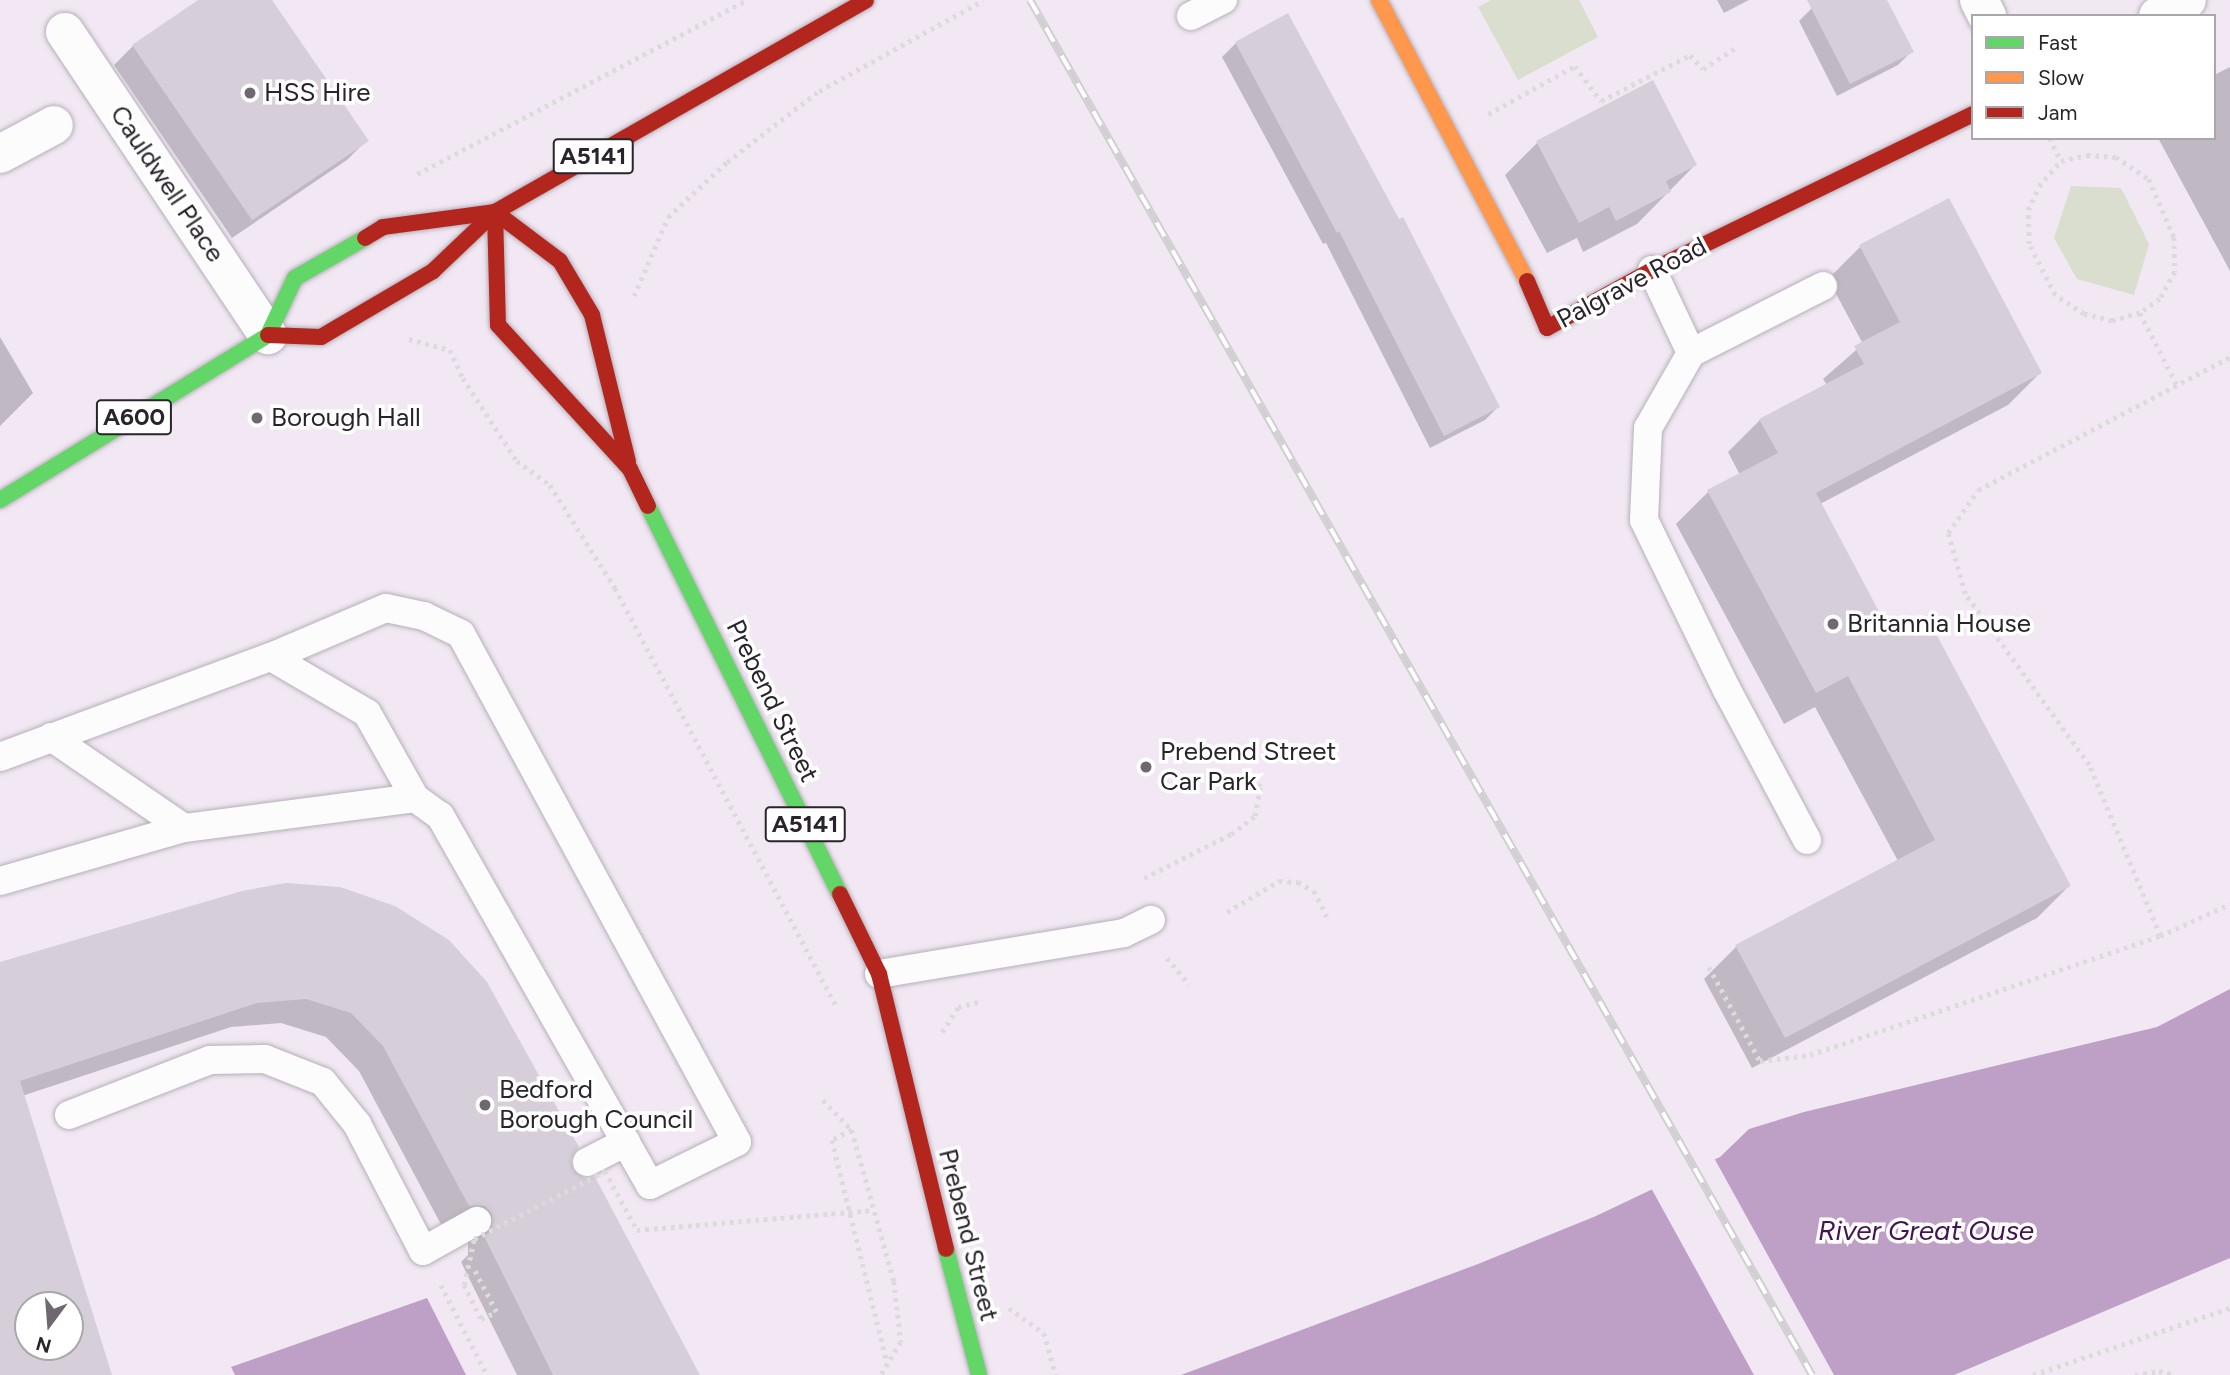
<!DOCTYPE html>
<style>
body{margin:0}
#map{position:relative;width:2230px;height:1375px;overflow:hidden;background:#f1e8f4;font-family:Figtree,sans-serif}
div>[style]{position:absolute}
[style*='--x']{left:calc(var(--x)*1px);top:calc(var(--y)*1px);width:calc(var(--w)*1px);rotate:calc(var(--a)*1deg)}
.green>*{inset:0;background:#d9dece}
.water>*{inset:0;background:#bea0c6}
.pier>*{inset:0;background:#f1e8f4}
.shadow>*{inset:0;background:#0003}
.building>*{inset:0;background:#d6cfd9}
.path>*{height:4.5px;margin-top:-2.25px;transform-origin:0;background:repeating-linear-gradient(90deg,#dddadd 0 3.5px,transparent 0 8.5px)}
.roads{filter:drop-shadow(0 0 2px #b6afb8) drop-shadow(0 0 2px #b6afb8)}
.lane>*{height:28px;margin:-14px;padding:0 14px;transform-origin:14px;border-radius:14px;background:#fdfcfd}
.street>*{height:38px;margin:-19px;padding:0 19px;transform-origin:19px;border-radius:19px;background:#fdfcfd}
.fast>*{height:16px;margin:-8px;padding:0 8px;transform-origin:8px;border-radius:8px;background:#63d668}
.slow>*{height:16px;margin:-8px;padding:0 8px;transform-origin:8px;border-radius:8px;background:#ff974d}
.jam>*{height:16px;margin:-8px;padding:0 8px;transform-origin:8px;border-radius:8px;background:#b3261e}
.rail>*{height:8px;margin-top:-4px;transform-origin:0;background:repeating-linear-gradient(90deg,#fff 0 16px,#d2cfd3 0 32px);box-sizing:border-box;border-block:2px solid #d2cfd3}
.path-bridge>*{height:4.5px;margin-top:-2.25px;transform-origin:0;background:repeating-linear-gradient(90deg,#dddadd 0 3.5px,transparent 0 8.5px)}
.dots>*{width:19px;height:19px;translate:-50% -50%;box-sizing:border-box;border:4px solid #fff;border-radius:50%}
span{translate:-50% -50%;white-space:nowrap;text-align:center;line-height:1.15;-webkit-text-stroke:7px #fff;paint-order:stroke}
.shield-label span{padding:2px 5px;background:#fff;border:2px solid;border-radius:5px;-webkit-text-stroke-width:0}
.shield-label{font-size:24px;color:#29232b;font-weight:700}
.poi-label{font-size:26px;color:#29232b}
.left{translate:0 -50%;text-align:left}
.street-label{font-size:26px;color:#29232b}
.water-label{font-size:28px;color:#451351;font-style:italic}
.legend{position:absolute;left:1971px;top:14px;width:245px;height:126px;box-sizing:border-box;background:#fff;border:2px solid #a9a7aa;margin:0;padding:9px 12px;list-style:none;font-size:21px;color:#29232b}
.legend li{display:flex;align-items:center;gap:14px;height:35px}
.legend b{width:35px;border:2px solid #a9a7aa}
.north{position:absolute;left:14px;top:1291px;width:70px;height:70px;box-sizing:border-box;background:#fff;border:2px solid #a9a7aa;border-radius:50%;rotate:196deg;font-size:19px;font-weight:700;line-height:28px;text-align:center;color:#29232b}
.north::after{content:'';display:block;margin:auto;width:24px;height:32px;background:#6f6871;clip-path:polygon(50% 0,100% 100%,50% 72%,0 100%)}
</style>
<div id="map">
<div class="green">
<i style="clip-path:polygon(1491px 0,1579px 0,1598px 37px,1518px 80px,1478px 7px)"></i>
<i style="clip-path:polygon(2071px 186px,2121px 188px,2149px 244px,2134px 295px,2077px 279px,2054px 238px)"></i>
</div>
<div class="water">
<i style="clip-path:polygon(2230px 989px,2230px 1258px,1954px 1375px,1181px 1375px,1478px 1264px,1596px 1216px,1720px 1157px,1749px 1129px,1804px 1112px,2157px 1027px)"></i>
<i style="clip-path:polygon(427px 1298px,466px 1375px,235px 1375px,231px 1367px)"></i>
</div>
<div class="pier">
<i style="clip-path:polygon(1713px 1156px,1834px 1375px,1754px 1375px,1650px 1186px)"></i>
</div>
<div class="shadow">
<i style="clip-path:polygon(202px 0,270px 0,366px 141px,347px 160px,232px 238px,114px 65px,133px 46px)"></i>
<i style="clip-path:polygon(1717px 0,1749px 0,1724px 13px)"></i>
<i style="clip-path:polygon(1828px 0,1885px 0,1911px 52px,1898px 65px,1837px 96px,1799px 21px,1812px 8px)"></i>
<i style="clip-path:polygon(1288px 15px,1498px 407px,1485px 420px,1430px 448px,1326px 243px,1323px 244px,1222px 57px,1236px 43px)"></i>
<i style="clip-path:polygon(2230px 67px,2230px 271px,2158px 138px,2214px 138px,2214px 75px)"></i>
<i style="clip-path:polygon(1652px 82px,1695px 165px,1637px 224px,1583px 252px,1577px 238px,1547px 253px,1505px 175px,1537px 143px)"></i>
<i style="clip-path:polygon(1860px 247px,2040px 373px,2008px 405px,1820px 504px,1890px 636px,2069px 886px,2037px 918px,1752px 1068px,1704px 979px,1736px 947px,1898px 861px,1815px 707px,1784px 724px,1676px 524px,1708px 492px,1740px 475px,1728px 452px,1760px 420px,1827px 385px,1823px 379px,1863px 344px,1828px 279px)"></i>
<i style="clip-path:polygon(0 337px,33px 393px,0 426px)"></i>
<i style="clip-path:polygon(evenodd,242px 892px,569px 1160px,571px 1171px,698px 1375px,517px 1375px,461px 1262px,468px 1255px,468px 1238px,444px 1230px,359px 1071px,326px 1037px,281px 1023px,231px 1027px,22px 1096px,110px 1375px,0 1375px,0 963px,242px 892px,28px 1305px,70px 1305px,70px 1347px,28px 1347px,28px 1305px)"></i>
</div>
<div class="building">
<i style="clip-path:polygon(198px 0,272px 0,369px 141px,252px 220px,132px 45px)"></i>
<i style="clip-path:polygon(1807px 0,1887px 0,1914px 52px,1850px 84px)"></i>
<i style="clip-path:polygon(1288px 13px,1399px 219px,1403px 217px,1500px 407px,1444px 436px,1339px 231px,1337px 233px,1235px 42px)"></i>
<i style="clip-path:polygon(1653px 80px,1697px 165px,1666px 181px,1671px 192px,1616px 221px,1609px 207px,1579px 223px,1536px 141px)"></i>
<i style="clip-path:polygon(1949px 198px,2042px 373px,1816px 493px,1891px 634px,1926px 615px,2071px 886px,1785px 1038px,1735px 945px,1935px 840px,1848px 676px,1816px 693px,1707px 490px,1778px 453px,1759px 419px,1864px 364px,1854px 346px,1900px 322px,1859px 245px)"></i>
<i style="clip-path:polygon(evenodd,286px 883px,340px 887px,395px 906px,449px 940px,487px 982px,579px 1147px,571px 1160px,573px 1170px,585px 1178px,595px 1177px,700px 1375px,553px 1375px,484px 1236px,492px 1229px,492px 1214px,485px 1206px,469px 1206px,383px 1046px,351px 1013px,306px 999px,257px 1003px,20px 1081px,112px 1375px,0 1375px,0 962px,242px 891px,286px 883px,28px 1305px,70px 1305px,70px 1347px,28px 1347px,28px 1305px)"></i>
</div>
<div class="path">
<i style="--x:1488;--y:114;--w:99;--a:-28.9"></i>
<i style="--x:1575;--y:66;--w:44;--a:53.4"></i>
<i style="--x:1601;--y:101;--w:100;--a:-27.3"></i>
<i style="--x:1690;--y:55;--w:19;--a:47"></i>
<i style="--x:1703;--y:69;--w:37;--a:-33"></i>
<i style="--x:2050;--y:138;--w:25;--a:64"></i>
<i style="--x:2087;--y:155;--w:29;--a:4"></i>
<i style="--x:2116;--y:157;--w:40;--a:34"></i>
<i style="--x:2149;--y:179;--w:63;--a:66.7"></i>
<i style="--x:2174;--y:237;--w:35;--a:88"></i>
<i style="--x:2175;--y:272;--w:31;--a:119"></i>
<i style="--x:2160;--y:299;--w:24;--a:145"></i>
<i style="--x:2140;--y:313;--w:29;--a:164"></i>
<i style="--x:2112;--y:321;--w:29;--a:-166"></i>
<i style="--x:2084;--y:314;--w:35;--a:-147"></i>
<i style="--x:2055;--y:295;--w:57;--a:-117"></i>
<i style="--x:2029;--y:244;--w:34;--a:-92"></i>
<i style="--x:2028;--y:210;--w:26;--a:-65"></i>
<i style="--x:2039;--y:186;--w:33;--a:-49"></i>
<i style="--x:2061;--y:161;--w:27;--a:-13"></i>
<i style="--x:417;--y:174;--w:373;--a:-27.8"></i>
<i style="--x:634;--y:296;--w:86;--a:-66.7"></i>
<i style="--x:668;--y:217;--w:81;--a:-43"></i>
<i style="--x:727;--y:162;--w:116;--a:-37.7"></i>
<i style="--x:819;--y:91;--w:188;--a:-28.9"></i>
<i style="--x:2140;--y:313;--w:81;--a:62.8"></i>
<i style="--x:409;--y:339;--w:42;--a:15"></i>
<i style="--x:450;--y:350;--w:31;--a:65"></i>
<i style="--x:463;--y:378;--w:99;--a:57"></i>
<i style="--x:517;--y:461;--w:41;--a:36"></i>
<i style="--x:550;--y:485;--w:122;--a:57.7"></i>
<i style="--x:615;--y:588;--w:475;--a:62.1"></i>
<i style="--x:1144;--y:878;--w:97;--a:-26.8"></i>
<i style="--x:1231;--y:834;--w:30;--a:-37"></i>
<i style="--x:1255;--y:816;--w:29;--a:-80"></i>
<i style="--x:1260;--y:787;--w:11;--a:-124"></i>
<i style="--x:1227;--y:912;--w:61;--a:-30.8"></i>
<i style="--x:1279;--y:881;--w:19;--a:3"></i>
<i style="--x:1298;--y:882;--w:18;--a:29"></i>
<i style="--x:1314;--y:891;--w:30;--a:63"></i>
<i style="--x:2160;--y:936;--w:185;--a:-112.5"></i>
<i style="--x:2089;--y:765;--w:211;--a:-125.9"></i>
<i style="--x:1965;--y:594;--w:63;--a:-105.6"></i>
<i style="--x:1948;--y:533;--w:52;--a:-55.1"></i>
<i style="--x:1978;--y:490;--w:285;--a:-27.8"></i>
<i style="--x:1167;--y:958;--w:35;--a:50"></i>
<i style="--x:1709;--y:967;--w:107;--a:61.5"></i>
<i style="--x:1760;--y:1061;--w:50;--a:-6.8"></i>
<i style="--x:1810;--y:1055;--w:370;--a:-18.8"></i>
<i style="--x:2160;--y:936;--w:77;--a:-24.6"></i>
<i style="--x:942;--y:1032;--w:30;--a:-57"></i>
<i style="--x:958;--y:1007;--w:25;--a:-14"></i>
<i style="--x:823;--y:1100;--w:42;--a:46"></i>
<i style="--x:852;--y:1130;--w:157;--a:74.5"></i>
<i style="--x:894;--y:1281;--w:61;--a:83.5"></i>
<i style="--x:901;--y:1342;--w:39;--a:121"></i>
<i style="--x:852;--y:1130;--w:22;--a:153"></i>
<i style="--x:832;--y:1140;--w:229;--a:76.1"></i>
<i style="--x:441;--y:1285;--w:101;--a:62.9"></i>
<i style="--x:464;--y:1285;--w:38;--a:63"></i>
<i style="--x:481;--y:1319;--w:17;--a:-25"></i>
<i style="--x:496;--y:1312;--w:48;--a:-117.1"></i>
<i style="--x:1009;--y:1308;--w:43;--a:35.5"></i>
<i style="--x:1044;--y:1333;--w:44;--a:74.1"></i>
<i style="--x:2033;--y:1375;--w:208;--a:-18.8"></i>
<i style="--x:2135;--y:1375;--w:24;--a:-9"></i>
<i style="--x:2159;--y:1371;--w:17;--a:13"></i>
</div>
<div class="roads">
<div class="lane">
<i style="--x:1191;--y:16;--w:36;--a:-27"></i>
<i style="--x:1652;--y:270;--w:92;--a:64.8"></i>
<i style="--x:1691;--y:353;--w:86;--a:119.8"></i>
<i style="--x:1648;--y:428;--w:92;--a:92.5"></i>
<i style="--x:1644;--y:520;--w:189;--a:64"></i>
<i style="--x:1727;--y:690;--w:170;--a:61.9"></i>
<i style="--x:1691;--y:353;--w:148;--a:-26.9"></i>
<i style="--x:271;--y:657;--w:111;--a:30.3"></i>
<i style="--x:367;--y:713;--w:98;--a:60.5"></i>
<i style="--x:51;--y:737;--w:161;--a:34.4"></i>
<i style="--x:0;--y:757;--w:289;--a:-20.3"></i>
<i style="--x:271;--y:657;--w:125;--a:-23.1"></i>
<i style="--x:386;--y:608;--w:39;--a:12"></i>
<i style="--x:424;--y:616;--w:41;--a:25.9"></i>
<i style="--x:461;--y:634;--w:578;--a:61.48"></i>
<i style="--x:737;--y:1142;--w:97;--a:153.7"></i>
<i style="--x:650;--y:1185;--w:425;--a:-119.6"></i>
<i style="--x:440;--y:816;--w:31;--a:-144"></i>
<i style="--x:415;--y:798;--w:233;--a:172.6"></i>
<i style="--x:184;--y:828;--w:191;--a:163.9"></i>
<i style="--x:879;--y:974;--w:248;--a:-9.5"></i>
<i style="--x:1124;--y:933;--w:30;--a:-26"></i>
<i style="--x:69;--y:1115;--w:151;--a:-21.3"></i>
<i style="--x:210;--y:1060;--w:55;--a:-1"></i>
<i style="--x:265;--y:1059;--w:62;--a:21.6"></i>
<i style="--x:323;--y:1082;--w:54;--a:51"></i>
<i style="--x:357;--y:1124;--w:143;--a:62.5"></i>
<i style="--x:423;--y:1251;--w:62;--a:-29.1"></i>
<i style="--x:587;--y:1162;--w:44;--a:-27.1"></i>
</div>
<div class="street">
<i style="--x:1979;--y:0;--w:18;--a:63"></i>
<i style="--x:2158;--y:16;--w:33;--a:-29"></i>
<i style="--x:65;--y:32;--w:365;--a:56.2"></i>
<i style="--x:0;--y:154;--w:61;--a:-28.2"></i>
</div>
<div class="fast">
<i style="--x:0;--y:500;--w:315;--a:-31.6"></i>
<i style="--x:268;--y:335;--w:63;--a:-64.7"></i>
<i style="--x:295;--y:278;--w:81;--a:-29.7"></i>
<i style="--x:648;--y:506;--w:433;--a:63.7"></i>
<i style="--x:946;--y:1249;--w:130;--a:75.3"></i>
</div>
<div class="slow">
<i style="--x:1379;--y:0;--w:318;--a:62.2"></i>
</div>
<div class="jam">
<i style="--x:495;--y:212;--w:113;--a:88.5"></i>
<i style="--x:498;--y:325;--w:195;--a:47.5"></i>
<i style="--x:630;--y:469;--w:41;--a:64.1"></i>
<i style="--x:495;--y:212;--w:81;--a:37"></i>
<i style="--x:560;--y:261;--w:63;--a:59.3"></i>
<i style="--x:592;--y:315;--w:151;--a:76.2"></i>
<i style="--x:365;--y:238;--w:21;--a:-31"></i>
<i style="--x:383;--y:227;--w:113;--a:-7.6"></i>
<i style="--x:495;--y:212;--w:427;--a:-29.7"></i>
<i style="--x:1527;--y:281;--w:51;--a:66.9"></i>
<i style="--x:1547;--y:328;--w:120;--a:-28.9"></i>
<i style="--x:1652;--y:270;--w:357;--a:-25.9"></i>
<i style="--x:268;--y:335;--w:53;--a:2.2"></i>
<i style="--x:321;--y:337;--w:130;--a:-30.5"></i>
<i style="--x:433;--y:271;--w:86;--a:-43.6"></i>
<i style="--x:840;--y:894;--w:89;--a:64"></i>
<i style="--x:879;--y:974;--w:283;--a:76.3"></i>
</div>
</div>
<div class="rail">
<i style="--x:1030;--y:0;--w:1582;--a:60.37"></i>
</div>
<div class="path-bridge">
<i style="--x:464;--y:1285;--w:47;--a:-77.7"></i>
<i style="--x:474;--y:1239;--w:148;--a:-27.4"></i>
<i style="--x:605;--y:1171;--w:67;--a:61.5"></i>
<i style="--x:637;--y:1230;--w:238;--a:-4.8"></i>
</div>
<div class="dots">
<i style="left:250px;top:93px;background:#6f6871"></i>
<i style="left:257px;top:418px;background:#6f6871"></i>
<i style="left:1833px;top:624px;background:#6f6871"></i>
<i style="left:1146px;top:767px;background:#6f6871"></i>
<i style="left:485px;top:1105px;background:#6f6871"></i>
</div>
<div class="shield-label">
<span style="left:593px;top:156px">A5141</span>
<span style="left:134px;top:417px">A600</span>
<span style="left:805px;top:824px">A5141</span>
</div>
<div class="poi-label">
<span class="left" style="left:264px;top:93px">HSS Hire</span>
<span class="left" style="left:271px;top:418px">Borough Hall</span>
<span class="left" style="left:1847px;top:624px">Britannia House</span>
<span class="left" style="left:1160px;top:767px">Prebend Street<br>Car Park</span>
<span class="left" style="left:499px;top:1105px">Bedford<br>Borough Council</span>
</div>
<div class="street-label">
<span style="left:167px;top:184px;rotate:56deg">Cauldwell Place</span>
<span style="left:1632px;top:283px;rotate:-28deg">Palgrave Road</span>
<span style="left:772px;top:701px;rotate:64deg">Prebend Street</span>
<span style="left:968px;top:1235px;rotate:76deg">Prebend Street</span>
</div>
<div class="water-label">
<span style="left:1926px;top:1230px">River Great Ouse</span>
</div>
<ul class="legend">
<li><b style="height:9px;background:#63d668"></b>Fast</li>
<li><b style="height:9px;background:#ff974d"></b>Slow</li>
<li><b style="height:9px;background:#b3261e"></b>Jam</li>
</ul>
<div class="north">N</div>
</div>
